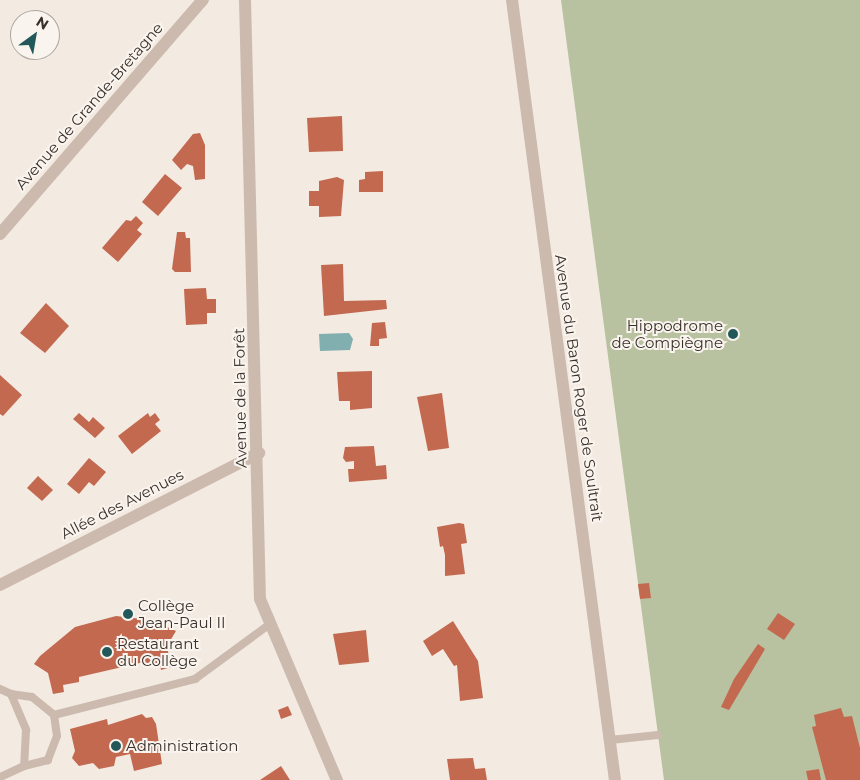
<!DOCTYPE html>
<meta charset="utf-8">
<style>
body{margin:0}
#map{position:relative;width:860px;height:780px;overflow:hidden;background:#f3eae1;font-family:Montserrat,sans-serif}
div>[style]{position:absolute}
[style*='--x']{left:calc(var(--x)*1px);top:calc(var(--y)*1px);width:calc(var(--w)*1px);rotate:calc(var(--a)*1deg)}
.green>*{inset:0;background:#b8c2a1}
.water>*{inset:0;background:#81aeaf}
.building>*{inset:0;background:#c26950}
.service>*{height:8px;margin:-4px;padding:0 4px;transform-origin:4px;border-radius:4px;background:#cbbaad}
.minor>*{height:12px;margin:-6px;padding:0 6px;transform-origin:6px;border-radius:6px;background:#cbbaad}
.dots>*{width:14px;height:14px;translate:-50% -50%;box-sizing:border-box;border:2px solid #faf4ee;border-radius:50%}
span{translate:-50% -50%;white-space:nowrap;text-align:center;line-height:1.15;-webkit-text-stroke:4px #faf4ee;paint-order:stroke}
.street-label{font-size:15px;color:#3a302b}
.poi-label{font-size:15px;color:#3a302b}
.right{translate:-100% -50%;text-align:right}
.left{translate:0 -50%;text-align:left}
.north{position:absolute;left:10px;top:10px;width:50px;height:50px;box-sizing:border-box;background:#faf4ee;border:1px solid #ada6a0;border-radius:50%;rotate:32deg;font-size:14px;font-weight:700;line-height:20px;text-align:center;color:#3a302b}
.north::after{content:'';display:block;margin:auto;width:18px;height:22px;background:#22585a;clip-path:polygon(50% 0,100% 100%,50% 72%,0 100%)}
</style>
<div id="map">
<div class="green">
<i style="clip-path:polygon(561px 0,860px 0,860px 780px,664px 780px)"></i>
</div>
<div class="water">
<i style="clip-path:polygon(349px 333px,353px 339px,350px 350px,320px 351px,319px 334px)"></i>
</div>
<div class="building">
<i style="clip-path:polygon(342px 116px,343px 151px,309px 152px,307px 118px)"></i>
<i style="clip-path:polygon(200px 133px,205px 145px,205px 179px,195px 180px,193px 166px,187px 164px,181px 170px,172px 160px,193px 134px)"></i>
<i style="clip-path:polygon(383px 171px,383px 192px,359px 192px,359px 180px,365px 179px,365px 172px)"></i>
<i style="clip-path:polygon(165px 174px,182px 188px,158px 216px,142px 202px)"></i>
<i style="clip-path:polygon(337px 177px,344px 180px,341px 216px,319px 217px,319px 206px,309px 206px,309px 191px,319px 191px,319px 181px)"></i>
<i style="clip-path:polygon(136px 216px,143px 223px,137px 230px,142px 234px,118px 262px,102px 248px,126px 220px,131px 221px)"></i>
<i style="clip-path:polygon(177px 232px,185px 232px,186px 238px,190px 238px,191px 272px,175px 272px,172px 269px)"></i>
<i style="clip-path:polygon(343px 264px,344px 301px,386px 300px,387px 309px,324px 316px,321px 265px)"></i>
<i style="clip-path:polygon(206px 288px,207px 299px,216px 299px,216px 313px,207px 313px,207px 324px,186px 325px,184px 289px)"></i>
<i style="clip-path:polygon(46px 303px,69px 326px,45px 353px,20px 333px)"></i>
<i style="clip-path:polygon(385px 322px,387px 338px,379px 339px,379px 346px,370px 346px,372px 323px)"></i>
<i style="clip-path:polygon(372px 371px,372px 408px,350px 410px,350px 401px,339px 401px,337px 372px)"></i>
<i style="clip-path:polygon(0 375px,22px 395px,3px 416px,0 414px)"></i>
<i style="clip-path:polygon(442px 393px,449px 448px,428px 451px,417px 397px)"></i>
<i style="clip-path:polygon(79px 413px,89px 422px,93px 417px,105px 428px,95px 438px,73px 419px)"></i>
<i style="clip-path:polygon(148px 413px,150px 417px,155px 413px,160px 420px,155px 424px,161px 431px,132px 454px,118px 436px)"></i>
<i style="clip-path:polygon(374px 446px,376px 466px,386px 465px,387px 479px,349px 482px,348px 469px,354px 469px,354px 461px,346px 462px,343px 458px,345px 447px)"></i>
<i style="clip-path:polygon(89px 458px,106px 472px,94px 486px,89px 482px,79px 494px,67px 484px)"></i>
<i style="clip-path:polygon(38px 476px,53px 490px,42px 501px,27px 488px)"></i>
<i style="clip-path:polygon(459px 523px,464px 524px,467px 543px,461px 544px,465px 574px,445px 576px,445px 555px,443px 546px,440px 547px,437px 527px)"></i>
<i style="clip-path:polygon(649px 583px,651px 598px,640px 599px,638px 584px)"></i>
<i style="clip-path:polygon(778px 613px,795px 624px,784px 640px,767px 629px)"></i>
<i style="clip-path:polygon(116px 616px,151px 620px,176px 631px,167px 646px,171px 667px,161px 670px,160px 664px,145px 667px,144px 662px,79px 677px,79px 682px,63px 685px,64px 692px,53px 694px,48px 673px,34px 664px,40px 656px,75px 627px)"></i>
<i style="clip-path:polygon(453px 621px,478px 661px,483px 698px,460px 701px,457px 665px,454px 666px,443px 649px,432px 656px,423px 641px)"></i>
<i style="clip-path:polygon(366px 630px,369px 662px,339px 665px,333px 634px)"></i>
<i style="clip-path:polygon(758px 644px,765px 649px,729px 710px,721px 707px,734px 679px)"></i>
<i style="clip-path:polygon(288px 706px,292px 715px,281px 719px,278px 710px)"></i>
<i style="clip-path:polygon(841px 708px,844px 717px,852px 716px,860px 748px,860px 780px,826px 780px,812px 727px,816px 726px,814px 715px)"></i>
<i style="clip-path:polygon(142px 714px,146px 718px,152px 717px,156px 724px,162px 764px,134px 771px,130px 754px,116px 757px,114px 766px,99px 769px,93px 763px,79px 766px,72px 758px,75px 751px,70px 729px,107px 719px,108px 725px)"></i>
<i style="clip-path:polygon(473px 758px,475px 769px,485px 768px,487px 780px,450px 780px,447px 759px)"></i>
<i style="clip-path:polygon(281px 766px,290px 780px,260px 780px)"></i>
<i style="clip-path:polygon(819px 769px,821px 780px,808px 780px,806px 771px)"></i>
</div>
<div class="service">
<i style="--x:0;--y:689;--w:12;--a:24"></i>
<i style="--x:11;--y:694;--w:39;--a:67"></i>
<i style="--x:26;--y:730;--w:36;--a:93"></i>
<i style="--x:24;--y:766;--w:26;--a:155"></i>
<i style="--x:11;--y:694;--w:21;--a:8"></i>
<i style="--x:32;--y:697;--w:28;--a:39"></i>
<i style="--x:54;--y:715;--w:21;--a:82"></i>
<i style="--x:57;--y:736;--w:26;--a:111"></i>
<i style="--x:48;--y:760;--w:25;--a:166"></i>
<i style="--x:54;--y:715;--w:146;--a:-14.3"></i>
<i style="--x:195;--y:679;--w:93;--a:-36.3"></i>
<i style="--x:610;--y:740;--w:48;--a:-5.9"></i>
</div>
<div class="minor">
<i style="--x:245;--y:0;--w:599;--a:88.57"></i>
<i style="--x:260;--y:599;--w:197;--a:67"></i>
<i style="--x:512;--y:0;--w:787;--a:82.48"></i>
<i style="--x:0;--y:234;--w:310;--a:-49.1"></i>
<i style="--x:0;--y:585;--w:291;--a:-27"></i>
</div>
<div class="dots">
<i style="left:733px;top:334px;background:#22585a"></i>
<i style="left:128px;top:614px;background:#22585a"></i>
<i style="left:107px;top:652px;background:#22585a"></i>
<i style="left:116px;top:746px;background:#22585a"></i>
</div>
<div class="street-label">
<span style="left:89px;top:106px;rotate:-49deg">Avenue de Grande-Bretagne</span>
<span style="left:579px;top:388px;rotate:82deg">Avenue du Baron Roger de Soultrait</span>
<span style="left:240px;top:398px;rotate:-91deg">Avenue de la Forêt</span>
<span style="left:122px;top:504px;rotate:-27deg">Allée des Avenues</span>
</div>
<div class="poi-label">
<span class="right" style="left:723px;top:334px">Hippodrome<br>de Compiègne</span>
<span class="left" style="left:138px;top:614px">Collège<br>Jean-Paul II</span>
<span class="left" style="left:117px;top:652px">Restaurant<br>du Collège</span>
<span class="left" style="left:126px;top:746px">Administration</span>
</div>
<div class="north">N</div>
</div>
